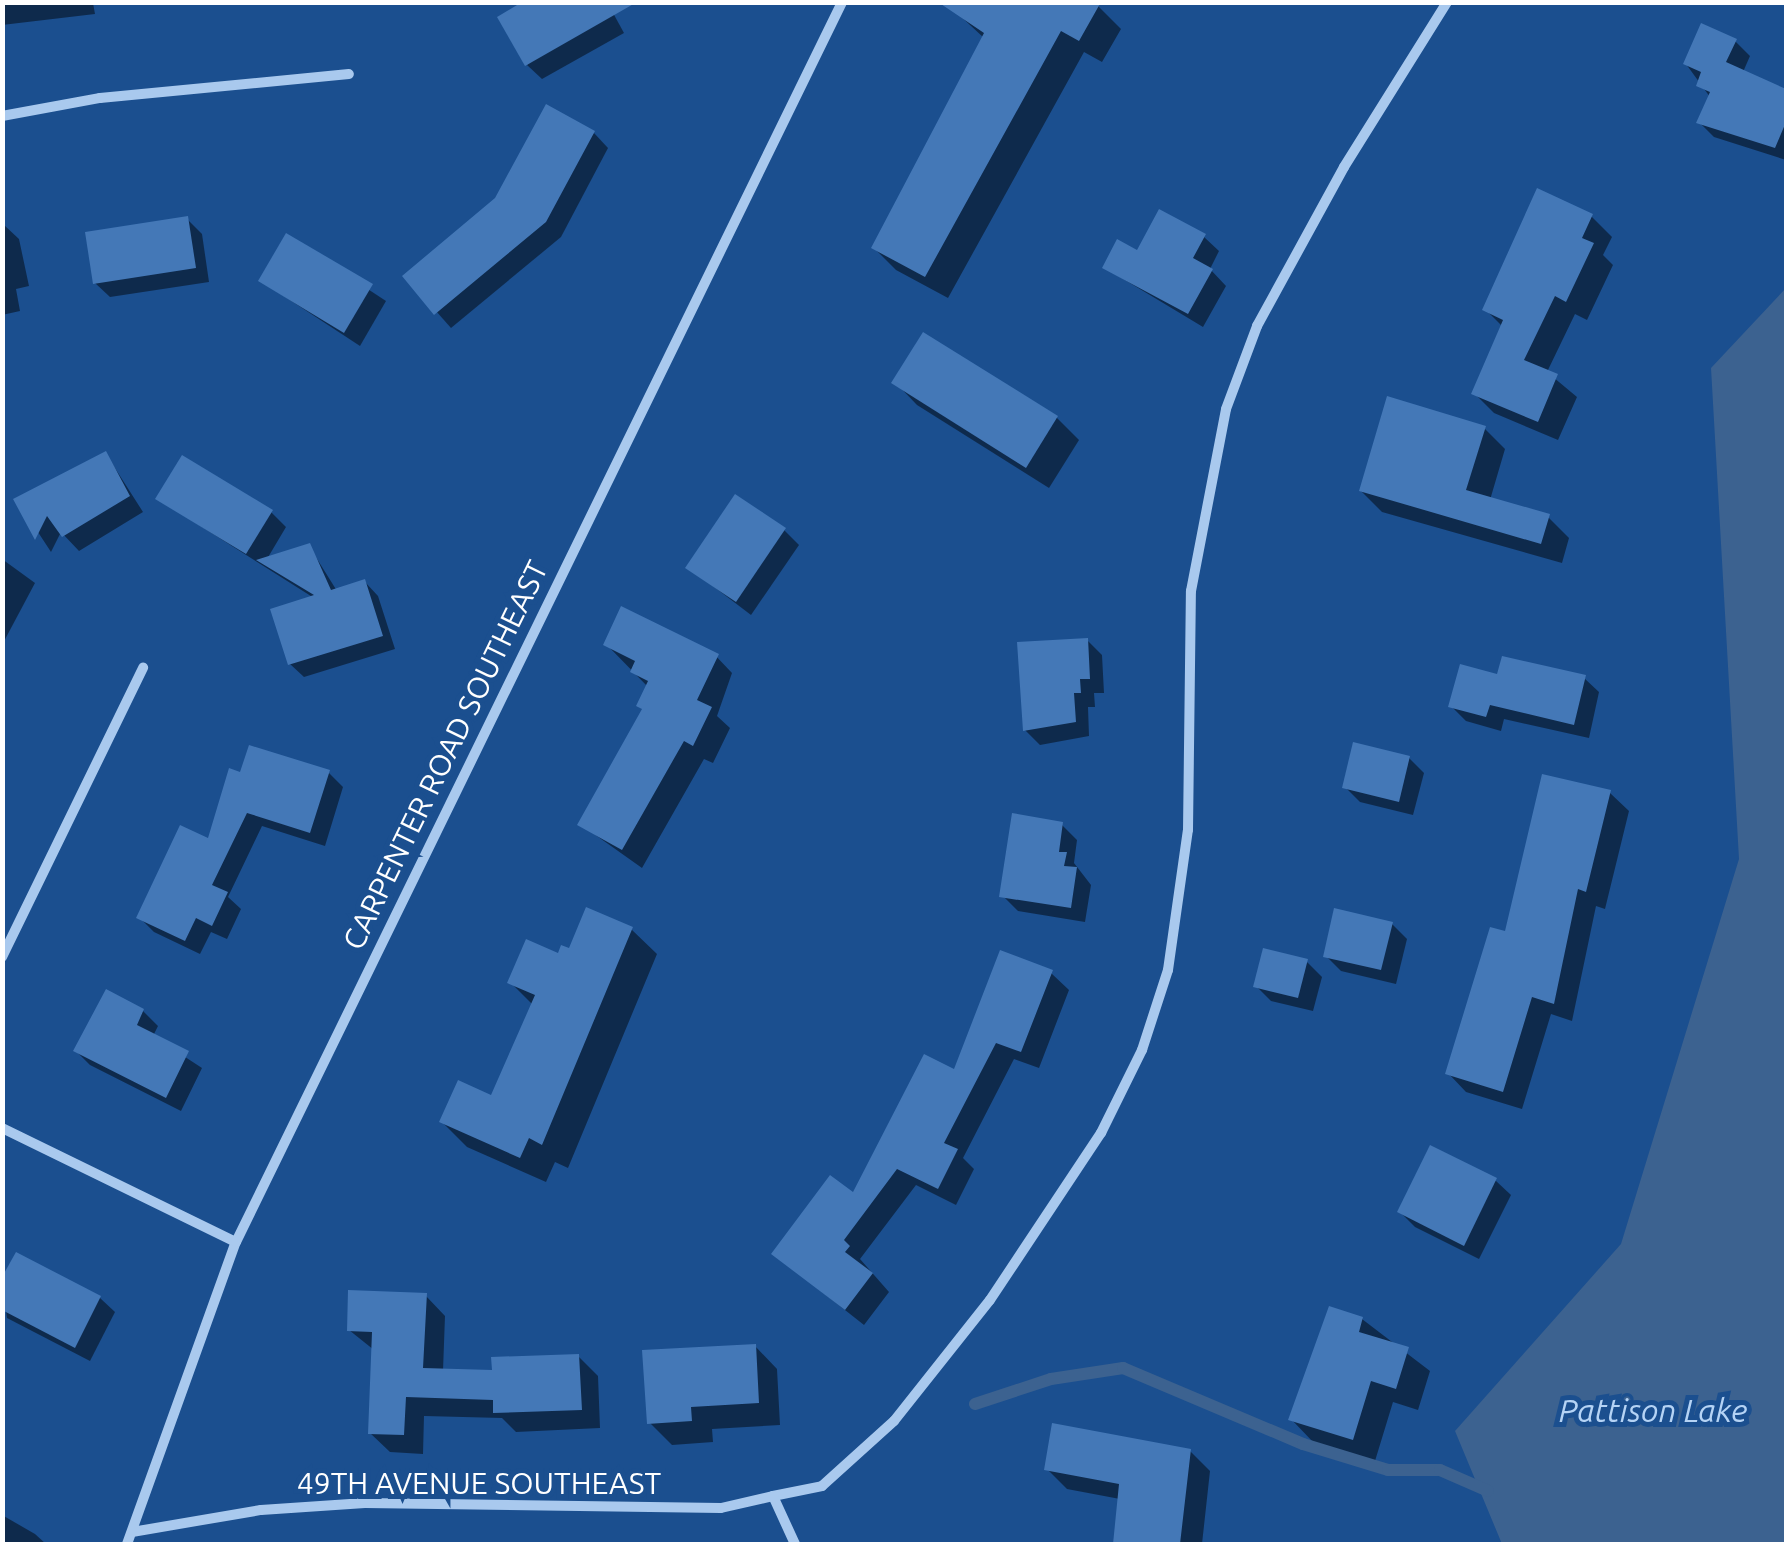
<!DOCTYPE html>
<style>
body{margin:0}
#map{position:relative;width:1789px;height:1547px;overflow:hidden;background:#1b4f8f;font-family:Ubuntu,sans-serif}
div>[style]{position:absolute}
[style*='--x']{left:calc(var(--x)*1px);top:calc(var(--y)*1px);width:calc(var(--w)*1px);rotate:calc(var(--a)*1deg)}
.water>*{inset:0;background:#3c6290}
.shadow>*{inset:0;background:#0007}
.stream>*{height:12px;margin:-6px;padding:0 6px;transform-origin:6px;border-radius:6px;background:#3c6290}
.building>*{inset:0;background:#4478b7}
.street>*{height:10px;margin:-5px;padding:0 5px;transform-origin:5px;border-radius:5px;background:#a9c9ee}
span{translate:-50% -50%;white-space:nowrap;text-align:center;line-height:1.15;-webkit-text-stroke:10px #1b4f8f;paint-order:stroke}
.street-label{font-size:30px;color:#fff}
.water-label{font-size:32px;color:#b5d3f5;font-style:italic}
.frame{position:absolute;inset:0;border:5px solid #fff;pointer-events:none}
</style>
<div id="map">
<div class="water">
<i style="clip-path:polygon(1786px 288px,1786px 1544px,1502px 1544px,1455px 1431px,1621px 1244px,1739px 859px,1711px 368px)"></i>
</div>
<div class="shadow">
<i style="clip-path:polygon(2px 2px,112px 2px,93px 3px,95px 14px,2px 25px)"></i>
<i style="clip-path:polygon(607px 2px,624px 33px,542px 79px,527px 65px)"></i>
<i style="clip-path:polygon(1098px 6px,1121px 29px,1102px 62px,1084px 52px,948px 298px,896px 270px,874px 248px,984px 38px,956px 12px)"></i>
<i style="clip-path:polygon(1735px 41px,1750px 56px,1743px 72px,1786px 92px,1786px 160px,1714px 137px,1699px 122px,1710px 97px,1686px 64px)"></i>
<i style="clip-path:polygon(594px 133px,608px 148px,561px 237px,451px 328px,405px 276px)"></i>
<i style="clip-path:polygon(1591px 216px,1612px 237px,1603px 255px,1613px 265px,1587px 320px,1575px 314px,1547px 372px,1577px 397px,1558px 440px,1494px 413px,1474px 393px,1503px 327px,1485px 309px)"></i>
<i style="clip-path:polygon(187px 219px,202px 234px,209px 282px,110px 297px,95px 283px)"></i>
<i style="clip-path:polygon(4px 225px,19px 239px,29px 286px,16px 289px,20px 311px,2px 315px)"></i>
<i style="clip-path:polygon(287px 236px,386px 301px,360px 346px,261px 281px)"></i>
<i style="clip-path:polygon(1204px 237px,1219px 251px,1210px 269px,1226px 286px,1203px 327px,1105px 268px)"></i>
<i style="clip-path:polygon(895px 382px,1057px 418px,1079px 440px,1049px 488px,917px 405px)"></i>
<i style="clip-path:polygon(1484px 428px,1505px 449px,1490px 500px,1548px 517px,1569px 538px,1562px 563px,1382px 512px,1361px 491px)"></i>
<i style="clip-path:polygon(106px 454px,143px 512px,79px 551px,61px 532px,51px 552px,17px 500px)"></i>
<i style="clip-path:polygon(158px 499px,271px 512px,286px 527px,267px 559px,309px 546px,337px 591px,365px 582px,378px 596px,395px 649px,304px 677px,290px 664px,314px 598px)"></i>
<i style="clip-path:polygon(784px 530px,799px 545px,751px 615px,688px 567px)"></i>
<i style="clip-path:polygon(2px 559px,35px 583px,2px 645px)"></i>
<i style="clip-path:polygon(1087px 640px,1102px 655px,1104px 693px,1094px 693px,1095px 707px,1088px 707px,1089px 736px,1040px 745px,1025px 730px)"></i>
<i style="clip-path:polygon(606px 644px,713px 653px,732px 673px,717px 716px,730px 728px,713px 763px,704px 759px,642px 868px,580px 824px,644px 711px,648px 687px)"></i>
<i style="clip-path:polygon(1499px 677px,1584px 678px,1599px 692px,1589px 738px,1504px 719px,1501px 731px,1466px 721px,1451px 706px)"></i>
<i style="clip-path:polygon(1409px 758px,1424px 773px,1413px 815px,1360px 802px,1345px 787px)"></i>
<i style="clip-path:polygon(328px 772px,343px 787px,325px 846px,262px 826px,228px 897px,241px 909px,227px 939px,211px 932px,200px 954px,154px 932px,139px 917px,209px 841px,241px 775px)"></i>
<i style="clip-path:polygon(1610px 793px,1629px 811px,1605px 909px,1596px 906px,1572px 1021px,1551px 1014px,1522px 1109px,1466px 1092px,1448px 1073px,1506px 934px)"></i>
<i style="clip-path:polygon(1062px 825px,1077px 840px,1074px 863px,1091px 885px,1085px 922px,1018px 911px,1003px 896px)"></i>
<i style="clip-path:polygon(1392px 924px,1407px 939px,1396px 984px,1341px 971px,1326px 956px)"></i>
<i style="clip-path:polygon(631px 929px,657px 954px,568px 1168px,555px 1162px,546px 1182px,467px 1147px,442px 1122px,492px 1098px,533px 1005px,510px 982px)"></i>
<i style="clip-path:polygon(1307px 962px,1322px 977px,1313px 1011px,1271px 1001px,1256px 986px)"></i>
<i style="clip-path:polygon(1051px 973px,1069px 990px,1039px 1068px,1014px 1059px,963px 1158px,974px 1169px,956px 1205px,916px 1185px,860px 1259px,889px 1292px,864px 1325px,774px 1254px,854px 1196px,956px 1073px)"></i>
<i style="clip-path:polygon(143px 1011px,158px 1026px,153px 1036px,202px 1068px,181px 1111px,90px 1065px,76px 1051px)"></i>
<i style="clip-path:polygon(1431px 1148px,1496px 1181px,1511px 1195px,1479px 1259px,1415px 1227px,1400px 1212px)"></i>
<i style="clip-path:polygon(2px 1283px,100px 1298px,115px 1312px,90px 1361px,7px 1318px)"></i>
<i style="clip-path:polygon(426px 1296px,445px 1316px,443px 1371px,494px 1373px,578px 1356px,598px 1376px,600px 1428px,516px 1432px,502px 1418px,424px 1416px,423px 1454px,390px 1452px,370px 1433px,374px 1350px,349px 1330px)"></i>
<i style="clip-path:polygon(1362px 1319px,1430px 1371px,1418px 1410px,1393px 1402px,1375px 1461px,1313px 1442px,1291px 1419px)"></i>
<i style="clip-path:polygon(755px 1346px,777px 1369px,780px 1425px,712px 1429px,713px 1442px,672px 1445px,649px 1422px)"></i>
<i style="clip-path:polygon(1190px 1451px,1210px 1471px,1202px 1544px,1115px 1544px,1120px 1499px,1067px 1489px,1047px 1469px)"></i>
<i style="clip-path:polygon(2px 1515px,35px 1534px,46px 1544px,2px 1544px)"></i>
</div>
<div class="stream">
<i style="--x:975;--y:1404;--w:80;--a:-18.2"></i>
<i style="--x:1051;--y:1379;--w:73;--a:-8.7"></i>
<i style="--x:1123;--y:1368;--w:195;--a:22.9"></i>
<i style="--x:1303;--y:1444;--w:89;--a:17"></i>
<i style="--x:1388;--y:1470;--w:52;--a:0"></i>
<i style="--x:1440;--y:1470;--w:52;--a:23.6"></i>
</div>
<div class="building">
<i style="clip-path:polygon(522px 2px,637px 2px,525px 66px,497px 17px)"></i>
<i style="clip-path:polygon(938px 2px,1101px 2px,1079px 41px,1061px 31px,925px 277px,871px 248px,984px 33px)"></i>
<i style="clip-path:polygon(1701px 23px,1737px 39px,1726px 62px,1786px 89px,1786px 122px,1775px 148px,1696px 123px,1710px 92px,1696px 86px,1701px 72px,1683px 64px)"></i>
<i style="clip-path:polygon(546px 104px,595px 131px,546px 222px,434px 315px,402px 276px,495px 198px)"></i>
<i style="clip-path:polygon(1537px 188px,1593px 214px,1582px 238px,1594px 243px,1566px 302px,1555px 296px,1524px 360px,1558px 374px,1538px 422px,1471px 394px,1503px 320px,1482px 310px)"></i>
<i style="clip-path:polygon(1159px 209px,1206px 234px,1193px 258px,1213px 269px,1188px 314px,1102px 268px,1117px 239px,1137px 250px)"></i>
<i style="clip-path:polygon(188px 216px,196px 268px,93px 284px,85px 232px)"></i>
<i style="clip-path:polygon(286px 233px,373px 284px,344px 333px,258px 281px)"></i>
<i style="clip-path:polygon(923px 332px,1058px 416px,1026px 468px,891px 383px)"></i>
<i style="clip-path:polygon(1387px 396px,1486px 426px,1466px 490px,1550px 514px,1541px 544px,1359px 491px)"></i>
<i style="clip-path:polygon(106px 451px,130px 496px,62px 537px,47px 516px,35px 540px,13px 499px)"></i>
<i style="clip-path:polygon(182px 455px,273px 510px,246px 554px,155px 499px)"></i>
<i style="clip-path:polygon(735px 494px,786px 528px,736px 602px,685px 568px)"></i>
<i style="clip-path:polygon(310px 543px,331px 590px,365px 579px,383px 636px,288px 665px,270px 609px,314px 595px,256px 560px)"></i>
<i style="clip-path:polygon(621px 606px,719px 654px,697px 700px,712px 707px,693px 746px,684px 741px,622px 850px,577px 825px,642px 709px,636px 706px,648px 681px,630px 672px,635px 661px,603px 645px)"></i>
<i style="clip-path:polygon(1088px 638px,1090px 679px,1080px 679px,1081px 693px,1074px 693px,1076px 722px,1023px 731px,1017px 642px)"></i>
<i style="clip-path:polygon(1502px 656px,1586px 675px,1574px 725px,1490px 705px,1486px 717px,1448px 707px,1460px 664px,1497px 674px)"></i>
<i style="clip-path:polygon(1353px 742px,1410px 756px,1399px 802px,1342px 788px)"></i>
<i style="clip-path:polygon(249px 745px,330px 770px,310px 833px,247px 813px,212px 885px,228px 892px,212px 926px,196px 918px,185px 941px,136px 918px,180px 825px,208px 838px,229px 768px,240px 772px)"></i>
<i style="clip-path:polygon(1542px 774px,1611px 790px,1586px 892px,1578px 889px,1554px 1004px,1532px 997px,1503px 1092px,1445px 1074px,1490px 927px,1505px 931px)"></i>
<i style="clip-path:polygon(1012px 813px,1063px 822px,1059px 852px,1067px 852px,1064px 866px,1077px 867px,1071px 908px,999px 897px)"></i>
<i style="clip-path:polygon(586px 907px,633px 927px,542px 1145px,529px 1138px,520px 1158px,439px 1122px,458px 1080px,491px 1095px,535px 995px,507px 983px,526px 939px,558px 953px,561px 945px,569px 948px)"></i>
<i style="clip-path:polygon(1334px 908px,1393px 922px,1381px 970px,1323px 957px)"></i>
<i style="clip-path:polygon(1263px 948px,1308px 959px,1298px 998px,1253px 987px)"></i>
<i style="clip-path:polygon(1000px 950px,1053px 970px,1021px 1052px,996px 1043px,944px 1143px,958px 1149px,938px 1189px,897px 1169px,844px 1240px,850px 1246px,845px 1252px,873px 1273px,845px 1310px,771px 1254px,830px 1175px,853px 1192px,924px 1054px,954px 1069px)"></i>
<i style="clip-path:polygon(106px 989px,144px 1009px,137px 1025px,189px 1051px,166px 1098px,73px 1051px)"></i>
<i style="clip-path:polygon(1430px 1145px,1497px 1178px,1464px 1246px,1397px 1212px)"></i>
<i style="clip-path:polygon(16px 1252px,101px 1296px,75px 1348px,2px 1310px,2px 1277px)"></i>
<i style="clip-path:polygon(348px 1290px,427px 1293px,423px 1368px,492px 1370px,491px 1357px,579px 1354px,582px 1410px,493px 1413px,493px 1400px,406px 1397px,404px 1435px,368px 1434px,372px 1332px,347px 1331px)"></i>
<i style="clip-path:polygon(1329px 1306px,1363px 1317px,1359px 1332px,1409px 1347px,1396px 1389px,1371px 1381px,1353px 1440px,1288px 1420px)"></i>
<i style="clip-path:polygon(756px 1344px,759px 1403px,691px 1407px,692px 1421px,647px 1424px,642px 1350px)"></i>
<i style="clip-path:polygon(1052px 1423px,1191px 1449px,1180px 1544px,1113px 1544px,1119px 1484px,1044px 1470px)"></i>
</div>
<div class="street">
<i style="--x:2;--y:116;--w:100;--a:-10.4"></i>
<i style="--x:100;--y:98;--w:250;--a:-5.5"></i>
<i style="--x:2;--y:957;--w:322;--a:-64"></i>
<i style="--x:2;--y:1128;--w:260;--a:26"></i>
<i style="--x:773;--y:1496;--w:50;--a:-11.5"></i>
<i style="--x:822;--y:1486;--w:97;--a:-42.1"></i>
<i style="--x:894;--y:1421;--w:154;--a:-51.6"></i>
<i style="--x:990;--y:1300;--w:201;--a:-56.4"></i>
<i style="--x:1101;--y:1133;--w:93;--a:-63.7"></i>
<i style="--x:1142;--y:1050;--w:84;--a:-72"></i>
<i style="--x:1168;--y:970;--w:141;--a:-81.9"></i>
<i style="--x:1188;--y:830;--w:239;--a:-89.3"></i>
<i style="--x:1191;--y:591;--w:185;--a:-79.1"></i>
<i style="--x:1226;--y:409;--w:89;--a:-69.5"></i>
<i style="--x:1257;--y:326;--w:181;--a:-61.3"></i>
<i style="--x:1344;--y:167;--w:195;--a:-58"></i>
<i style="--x:132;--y:1532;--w:131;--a:-9.7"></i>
<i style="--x:261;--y:1510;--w:104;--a:-3.9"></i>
<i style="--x:365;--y:1503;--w:356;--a:0.8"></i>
<i style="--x:721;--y:1508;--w:53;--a:-13"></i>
<i style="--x:773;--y:1496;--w:53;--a:65.4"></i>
<i style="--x:127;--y:1544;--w:321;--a:-70.2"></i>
<i style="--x:236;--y:1242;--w:1380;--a:-63.95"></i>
</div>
<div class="street-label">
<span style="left:445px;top:755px;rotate:-64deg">CARPENTER ROAD SOUTHEAST</span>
<span style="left:479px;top:1483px">49TH AVENUE SOUTHEAST</span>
</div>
<div class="water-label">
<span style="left:1653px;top:1410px">Pattison Lake</span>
</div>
<div class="frame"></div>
</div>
